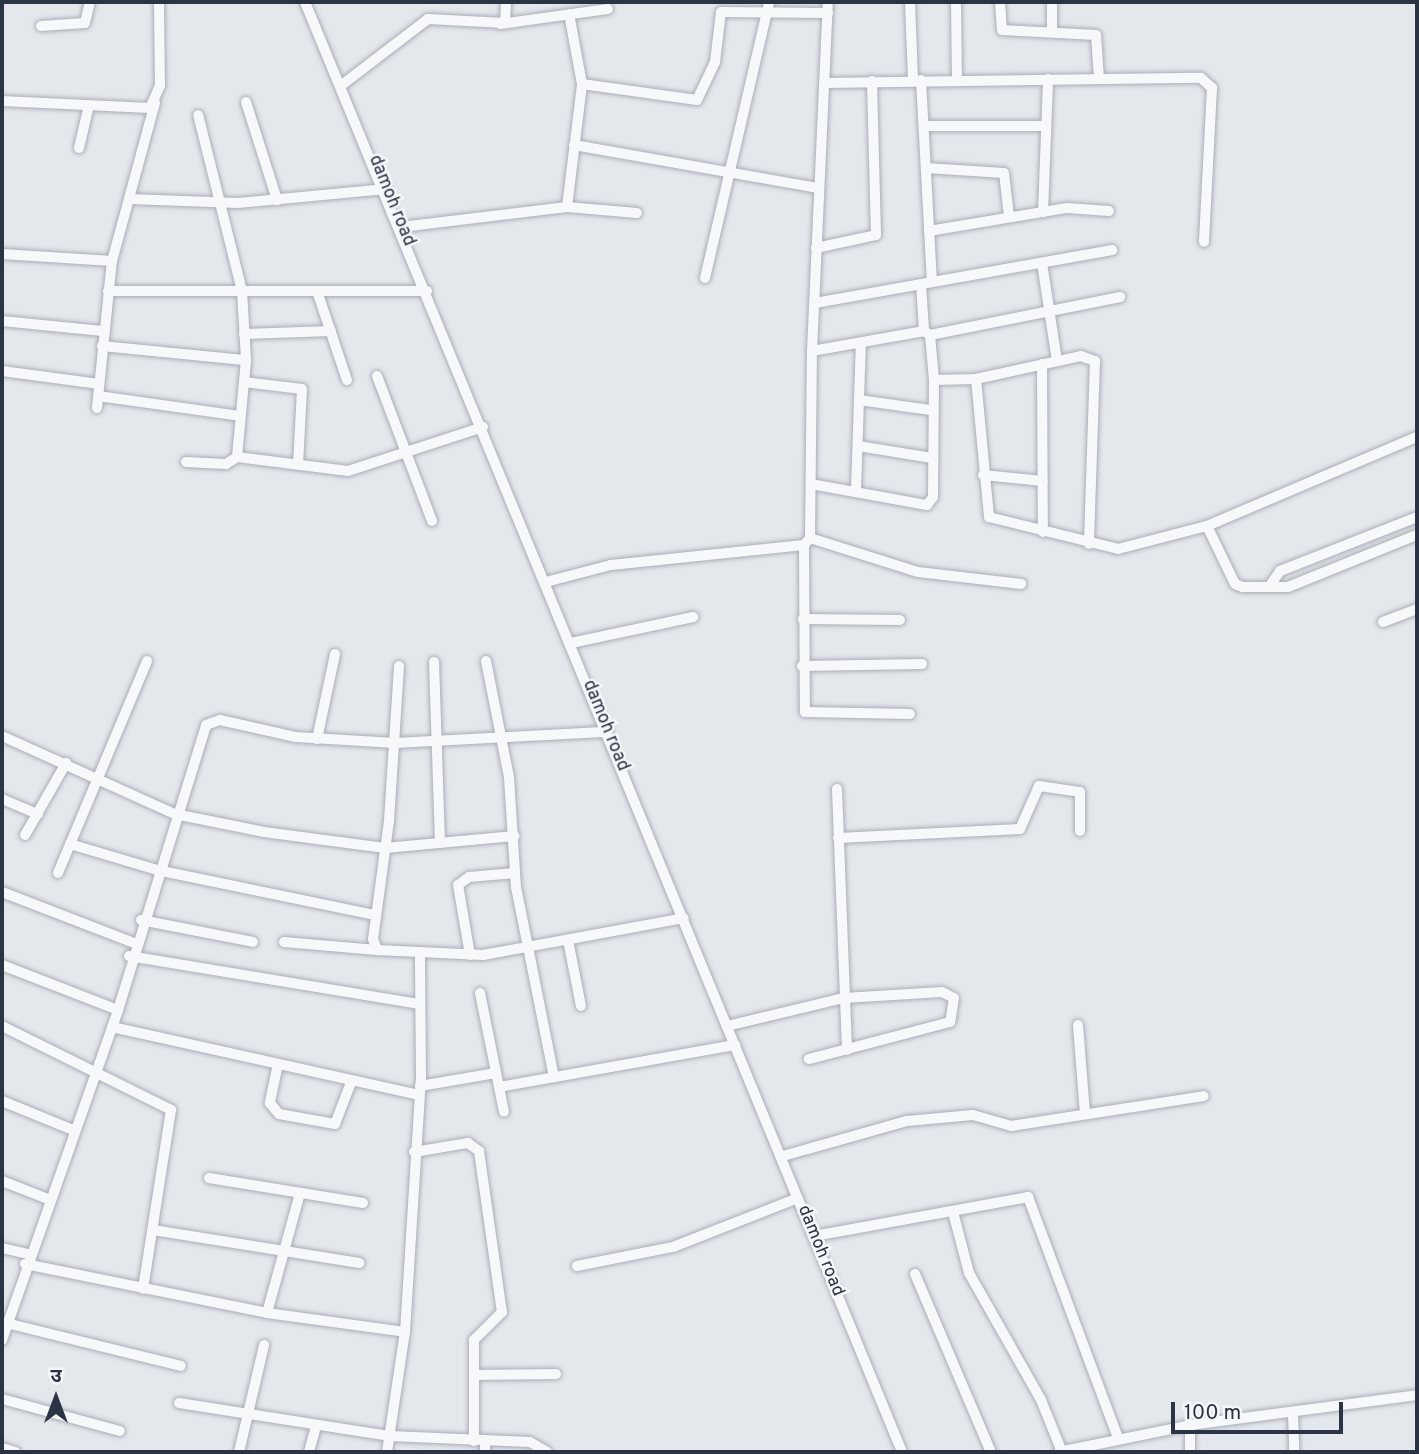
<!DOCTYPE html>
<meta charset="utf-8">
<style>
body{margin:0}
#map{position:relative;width:1419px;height:1454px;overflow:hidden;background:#e4e7ec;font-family:Overpass,"Noto Sans Devanagari",sans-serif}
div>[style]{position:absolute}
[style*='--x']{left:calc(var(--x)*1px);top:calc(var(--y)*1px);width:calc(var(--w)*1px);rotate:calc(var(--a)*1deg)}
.roads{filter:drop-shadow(0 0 2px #a9aeb7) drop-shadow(0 0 2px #a9aeb7)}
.street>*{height:10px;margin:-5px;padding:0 5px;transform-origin:5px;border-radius:5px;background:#f7f8fa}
span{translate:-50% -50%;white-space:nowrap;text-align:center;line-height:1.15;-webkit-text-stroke:5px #f4f6f9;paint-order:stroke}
.street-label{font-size:18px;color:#2b3445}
.frame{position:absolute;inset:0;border:4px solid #2b3445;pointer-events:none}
.north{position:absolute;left:21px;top:1363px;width:70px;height:70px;-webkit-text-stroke:5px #f4f6f9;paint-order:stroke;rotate:0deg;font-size:19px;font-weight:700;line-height:28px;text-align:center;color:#2b3445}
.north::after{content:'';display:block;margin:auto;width:24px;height:32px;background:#2b3445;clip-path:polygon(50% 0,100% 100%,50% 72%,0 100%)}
.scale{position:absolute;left:1171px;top:1402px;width:172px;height:32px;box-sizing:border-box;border:4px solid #2b3445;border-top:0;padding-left:9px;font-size:21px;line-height:24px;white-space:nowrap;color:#2b3445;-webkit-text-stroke:5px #f4f6f9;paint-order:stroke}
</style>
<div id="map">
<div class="roads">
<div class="street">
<i style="--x:305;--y:2;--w:1568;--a:67.62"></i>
<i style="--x:910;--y:2;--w:78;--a:87.8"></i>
<i style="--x:956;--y:2;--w:77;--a:89.3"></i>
<i style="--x:1000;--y:2;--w:28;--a:86"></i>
<i style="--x:1002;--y:30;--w:94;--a:3"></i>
<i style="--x:1096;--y:35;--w:44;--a:86.1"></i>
<i style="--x:1052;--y:2;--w:30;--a:90"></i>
<i style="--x:500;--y:24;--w:109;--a:-7.9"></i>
<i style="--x:41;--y:26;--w:44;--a:-3.9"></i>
<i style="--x:85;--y:23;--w:22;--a:-77"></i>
<i style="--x:921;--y:80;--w:202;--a:86.9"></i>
<i style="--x:825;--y:83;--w:376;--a:-0.8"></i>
<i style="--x:1201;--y:78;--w:15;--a:42"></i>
<i style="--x:1212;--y:88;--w:154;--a:93"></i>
<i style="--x:343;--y:84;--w:107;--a:-37.4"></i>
<i style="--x:428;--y:19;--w:77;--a:3"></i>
<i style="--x:505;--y:23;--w:21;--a:-87"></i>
<i style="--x:582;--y:84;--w:116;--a:7.9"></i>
<i style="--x:697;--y:100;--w:42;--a:-64.7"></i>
<i style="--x:715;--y:62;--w:50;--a:-83.2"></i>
<i style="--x:721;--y:12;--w:107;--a:0.5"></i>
<i style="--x:2;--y:101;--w:148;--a:2.7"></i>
<i style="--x:150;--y:108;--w:24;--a:-66"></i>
<i style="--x:160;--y:86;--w:84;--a:-90.7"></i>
<i style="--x:246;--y:102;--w:103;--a:72.4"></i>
<i style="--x:924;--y:126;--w:122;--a:0"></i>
<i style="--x:574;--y:145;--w:248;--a:10"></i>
<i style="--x:79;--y:148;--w:44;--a:-76.9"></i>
<i style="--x:926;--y:168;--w:78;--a:3.7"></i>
<i style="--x:1004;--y:173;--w:43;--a:83.4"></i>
<i style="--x:129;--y:199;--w:109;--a:2.1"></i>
<i style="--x:238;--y:203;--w:149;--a:-5.4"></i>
<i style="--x:567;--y:207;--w:124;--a:-83"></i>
<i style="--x:582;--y:84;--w:71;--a:-100.5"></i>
<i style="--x:1043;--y:212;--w:133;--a:-87.8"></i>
<i style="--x:401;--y:227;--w:167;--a:-6.9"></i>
<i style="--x:567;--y:207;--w:70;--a:4.9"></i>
<i style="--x:929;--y:231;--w:140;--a:-9.5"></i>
<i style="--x:1067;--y:208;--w:42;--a:4.1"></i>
<i style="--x:816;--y:248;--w:61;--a:-12.2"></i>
<i style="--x:876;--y:235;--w:154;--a:-91.5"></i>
<i style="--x:2;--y:254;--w:110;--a:3.6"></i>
<i style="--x:1042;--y:263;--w:99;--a:81.3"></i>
<i style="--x:705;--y:278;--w:283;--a:-76.9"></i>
<i style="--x:921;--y:284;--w:47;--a:86.3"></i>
<i style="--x:108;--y:291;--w:319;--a:0"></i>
<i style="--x:317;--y:291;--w:94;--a:71.4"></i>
<i style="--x:815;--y:303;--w:302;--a:-10.1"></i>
<i style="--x:2;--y:321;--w:101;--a:5.7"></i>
<i style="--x:244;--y:334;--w:87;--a:-2"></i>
<i style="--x:930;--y:335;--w:194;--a:-11.3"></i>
<i style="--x:102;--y:346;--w:145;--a:5.6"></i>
<i style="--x:812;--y:351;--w:349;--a:-87.4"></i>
<i style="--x:1042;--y:364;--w:168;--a:89.7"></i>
<i style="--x:2;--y:371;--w:98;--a:7.6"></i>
<i style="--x:377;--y:376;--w:155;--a:69.2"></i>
<i style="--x:976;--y:379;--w:107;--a:-12.4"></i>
<i style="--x:1081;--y:356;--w:15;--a:20"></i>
<i style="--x:1095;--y:361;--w:183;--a:91.9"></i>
<i style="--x:244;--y:382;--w:58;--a:6.9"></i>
<i style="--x:302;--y:389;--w:76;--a:93"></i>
<i style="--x:98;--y:396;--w:143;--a:8"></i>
<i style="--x:859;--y:400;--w:72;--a:8"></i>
<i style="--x:97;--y:408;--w:148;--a:-84.2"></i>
<i style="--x:112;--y:261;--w:164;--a:-74.8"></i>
<i style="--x:858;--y:446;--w:75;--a:9.2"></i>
<i style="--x:237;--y:457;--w:112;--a:7.2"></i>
<i style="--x:348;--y:471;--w:142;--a:-18.1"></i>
<i style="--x:186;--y:462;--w:40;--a:2.9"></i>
<i style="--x:226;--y:464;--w:13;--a:-32"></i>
<i style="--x:237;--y:457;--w:97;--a:-84.7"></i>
<i style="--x:246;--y:360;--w:69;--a:-93.3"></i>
<i style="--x:242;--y:291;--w:181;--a:-104"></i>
<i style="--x:983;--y:475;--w:60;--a:5.7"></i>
<i style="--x:811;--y:484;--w:118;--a:10.3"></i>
<i style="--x:927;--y:505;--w:10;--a:-53"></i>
<i style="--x:933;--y:497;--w:117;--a:-89.5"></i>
<i style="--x:856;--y:490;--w:147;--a:-88.1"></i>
<i style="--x:1207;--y:526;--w:228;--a:-23"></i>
<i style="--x:810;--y:538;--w:113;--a:17.5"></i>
<i style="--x:918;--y:572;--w:104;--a:6.6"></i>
<i style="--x:804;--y:545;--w:167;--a:89.7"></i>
<i style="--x:805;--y:712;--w:105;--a:1.1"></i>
<i style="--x:546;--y:582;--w:67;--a:-14.7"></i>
<i style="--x:611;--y:565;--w:194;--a:-5.9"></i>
<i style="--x:804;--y:545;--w:9;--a:-49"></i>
<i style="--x:810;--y:538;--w:187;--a:-89.4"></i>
<i style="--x:812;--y:351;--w:114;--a:-10.1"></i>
<i style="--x:924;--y:331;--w:7;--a:34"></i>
<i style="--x:930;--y:335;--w:45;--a:84.9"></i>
<i style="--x:934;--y:380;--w:42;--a:-1.4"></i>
<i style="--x:976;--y:379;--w:139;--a:84.6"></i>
<i style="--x:989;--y:517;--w:133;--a:13.9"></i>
<i style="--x:1118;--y:549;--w:92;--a:-14.5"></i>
<i style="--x:1207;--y:526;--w:64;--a:64.2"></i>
<i style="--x:1235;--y:584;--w:9;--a:21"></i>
<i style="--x:1243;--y:587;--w:45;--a:0"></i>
<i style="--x:1288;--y:587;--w:139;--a:-22"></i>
<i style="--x:1271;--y:584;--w:16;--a:-55"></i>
<i style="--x:1280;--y:571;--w:147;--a:-21.5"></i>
<i style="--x:803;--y:619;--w:97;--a:0.6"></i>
<i style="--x:1383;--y:622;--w:36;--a:-21"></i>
<i style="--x:571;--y:643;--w:125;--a:-12"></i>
<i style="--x:486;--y:661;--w:118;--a:78.8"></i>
<i style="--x:509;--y:777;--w:110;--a:86.4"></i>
<i style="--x:516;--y:887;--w:194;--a:78.7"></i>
<i style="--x:434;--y:662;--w:181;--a:88.1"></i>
<i style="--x:399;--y:666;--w:155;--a:93.7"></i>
<i style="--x:389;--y:821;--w:119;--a:97.7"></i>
<i style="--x:373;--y:939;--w:12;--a:70"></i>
<i style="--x:377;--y:950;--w:106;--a:2.7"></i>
<i style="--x:483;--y:955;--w:204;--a:-10.4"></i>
<i style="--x:802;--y:666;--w:120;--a:-1"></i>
<i style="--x:2;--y:736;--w:190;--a:24.3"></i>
<i style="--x:175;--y:814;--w:91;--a:11.4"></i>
<i style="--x:264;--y:832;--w:122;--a:7.5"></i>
<i style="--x:385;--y:848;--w:130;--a:-5.3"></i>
<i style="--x:317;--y:739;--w:87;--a:-78"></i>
<i style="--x:837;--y:789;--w:261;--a:87.8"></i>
<i style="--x:2;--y:799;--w:39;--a:23"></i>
<i style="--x:25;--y:835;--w:83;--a:-60.3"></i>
<i style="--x:838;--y:838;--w:182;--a:-2.8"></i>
<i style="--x:1020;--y:829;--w:47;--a:-66.2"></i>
<i style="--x:1039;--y:786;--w:41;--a:8.3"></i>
<i style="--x:1080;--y:792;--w:39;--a:90"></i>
<i style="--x:70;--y:844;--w:91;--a:16.6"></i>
<i style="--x:157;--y:870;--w:223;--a:11.7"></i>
<i style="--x:58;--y:873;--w:230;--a:-67.2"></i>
<i style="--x:2;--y:892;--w:142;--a:21.1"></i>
<i style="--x:141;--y:920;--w:114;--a:11.1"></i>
<i style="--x:568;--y:940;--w:67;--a:78.9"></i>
<i style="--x:284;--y:942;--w:93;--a:4.9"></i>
<i style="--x:470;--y:955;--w:71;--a:-99.7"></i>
<i style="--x:458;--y:885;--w:14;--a:-36"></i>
<i style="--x:469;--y:877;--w:46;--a:-5"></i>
<i style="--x:129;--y:956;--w:295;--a:9.4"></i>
<i style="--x:2;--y:965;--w:124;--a:21.2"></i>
<i style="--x:480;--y:993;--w:121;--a:78.6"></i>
<i style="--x:1078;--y:1025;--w:88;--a:85.5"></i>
<i style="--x:2;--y:1026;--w:189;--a:26.4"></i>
<i style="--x:171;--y:1110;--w:181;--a:98.9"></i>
<i style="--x:727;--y:1026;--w:120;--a:-13.5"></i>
<i style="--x:844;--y:998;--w:98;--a:-3.5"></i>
<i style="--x:942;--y:992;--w:13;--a:27"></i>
<i style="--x:954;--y:998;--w:24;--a:99"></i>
<i style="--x:950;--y:1022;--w:146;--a:165.3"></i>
<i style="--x:112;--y:1027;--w:314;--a:12.5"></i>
<i style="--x:278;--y:1064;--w:40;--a:102"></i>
<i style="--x:270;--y:1103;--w:14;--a:51"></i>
<i style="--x:279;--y:1114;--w:57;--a:10.1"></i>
<i style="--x:335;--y:1124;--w:47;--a:-68.9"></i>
<i style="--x:420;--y:1086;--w:77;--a:-9.7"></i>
<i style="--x:499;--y:1087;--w:240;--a:-10.1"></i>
<i style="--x:2;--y:1101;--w:77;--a:22.2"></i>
<i style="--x:414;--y:1152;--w:55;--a:-9.5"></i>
<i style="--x:468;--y:1143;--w:14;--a:36"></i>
<i style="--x:479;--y:1151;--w:163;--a:81.9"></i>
<i style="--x:502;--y:1312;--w:40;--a:135"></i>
<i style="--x:474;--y:1340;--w:101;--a:90"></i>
<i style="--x:783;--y:1156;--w:129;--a:-15.8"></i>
<i style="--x:907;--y:1121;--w:66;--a:-5.2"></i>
<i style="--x:973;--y:1115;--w:40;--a:16"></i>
<i style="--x:1011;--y:1126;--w:195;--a:-8.8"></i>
<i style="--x:209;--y:1178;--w:156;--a:9.2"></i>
<i style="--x:2;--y:1181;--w:49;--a:21.4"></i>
<i style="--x:953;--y:1212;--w:63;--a:75.3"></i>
<i style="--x:969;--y:1273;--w:146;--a:60.4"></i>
<i style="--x:1041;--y:1400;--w:56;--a:68"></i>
<i style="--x:153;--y:1230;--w:209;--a:9.1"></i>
<i style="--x:814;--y:1236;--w:218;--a:-10.3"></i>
<i style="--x:1028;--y:1197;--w:257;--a:69.5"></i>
<i style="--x:2;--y:1248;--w:26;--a:13"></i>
<i style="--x:25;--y:1264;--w:247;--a:11.4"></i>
<i style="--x:267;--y:1313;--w:139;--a:7.8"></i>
<i style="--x:577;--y:1266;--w:98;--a:-11.2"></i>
<i style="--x:673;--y:1247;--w:134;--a:-21.4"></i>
<i style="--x:915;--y:1274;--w:194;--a:66.9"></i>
<i style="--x:267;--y:1313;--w:124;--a:-74.6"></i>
<i style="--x:2;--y:1322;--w:184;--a:13.8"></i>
<i style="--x:2;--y:1340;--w:350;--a:-70.6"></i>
<i style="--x:118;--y:1010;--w:298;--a:-72.8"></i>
<i style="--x:206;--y:725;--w:15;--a:-20"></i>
<i style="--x:220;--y:720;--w:78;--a:12.6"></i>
<i style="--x:296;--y:737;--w:99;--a:3.5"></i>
<i style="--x:395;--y:743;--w:213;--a:-3"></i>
<i style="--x:474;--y:1375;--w:82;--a:-0.7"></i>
<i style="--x:2;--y:1399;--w:122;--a:15.2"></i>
<i style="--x:179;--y:1403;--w:214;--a:8.9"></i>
<i style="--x:390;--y:1436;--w:140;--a:2.5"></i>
<i style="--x:530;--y:1442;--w:20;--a:30"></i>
<i style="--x:1293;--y:1414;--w:38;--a:88"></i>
<i style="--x:1190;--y:1425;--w:27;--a:90"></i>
<i style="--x:2;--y:1448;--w:14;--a:17"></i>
<i style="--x:239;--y:1452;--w:110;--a:-76.8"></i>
<i style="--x:309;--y:1452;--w:28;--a:-75"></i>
<i style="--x:387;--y:1452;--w:121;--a:-81.5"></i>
<i style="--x:405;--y:1332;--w:256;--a:-86.4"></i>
<i style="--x:421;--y:1077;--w:120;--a:-90.5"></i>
<i style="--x:485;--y:1452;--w:10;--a:-90"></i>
<i style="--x:1059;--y:1452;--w:134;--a:-11.6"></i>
<i style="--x:1190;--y:1425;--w:229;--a:-7.5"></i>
</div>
</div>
<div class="street-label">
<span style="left:391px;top:201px;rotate:68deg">damoh road</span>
<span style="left:605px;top:726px;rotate:68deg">damoh road</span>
<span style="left:820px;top:1251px;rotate:68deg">damoh road</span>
</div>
<div class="frame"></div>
<div class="north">उ</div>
<div class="scale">100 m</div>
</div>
